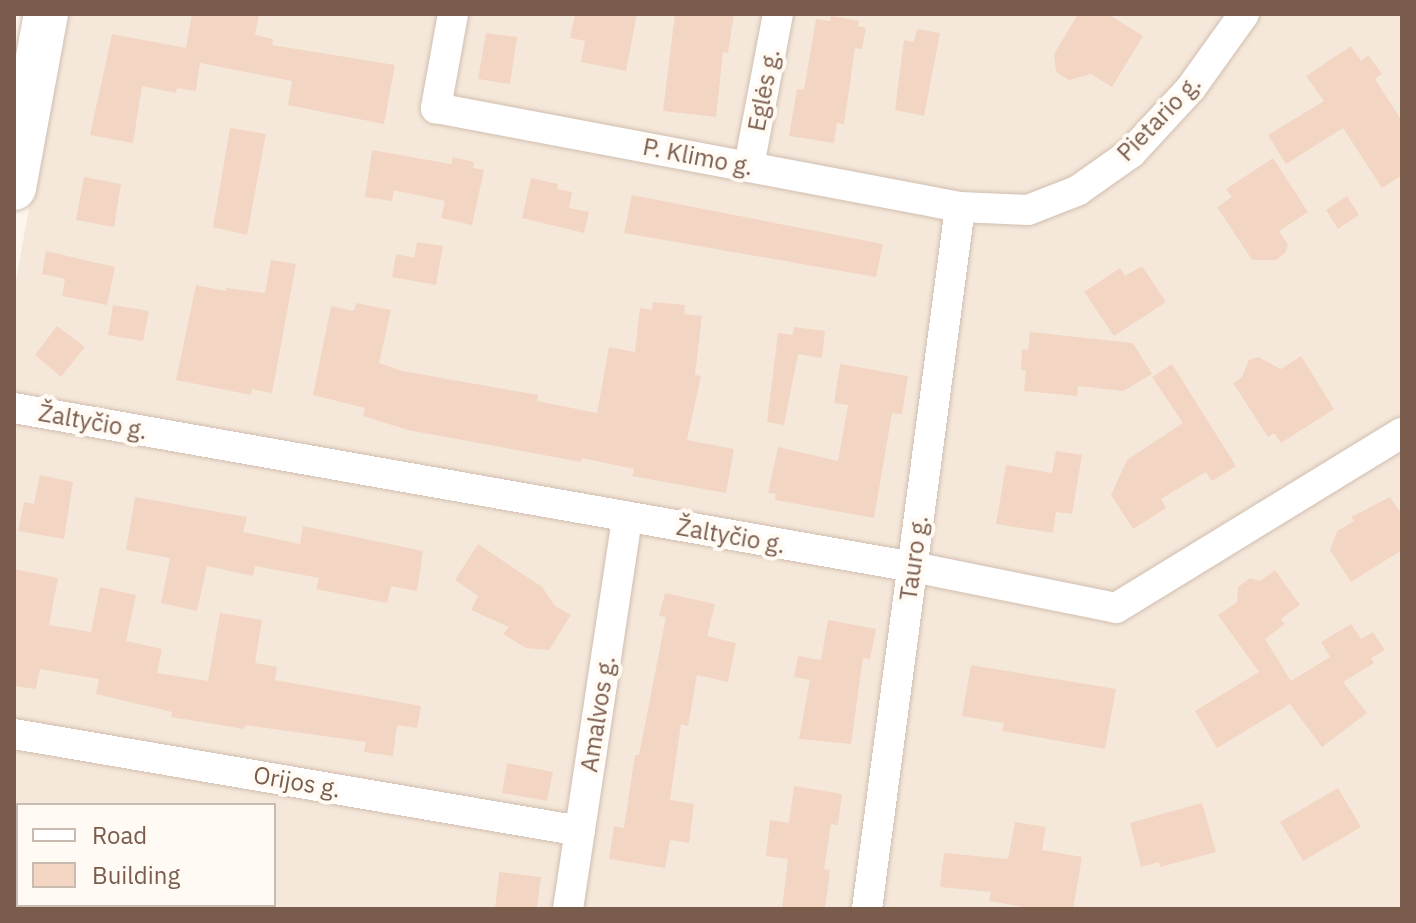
<!DOCTYPE html>
<meta charset="utf-8">
<style>
body{margin:0}
#map{position:relative;width:1416px;height:923px;overflow:hidden;background:#fdf6ec;font-family:"IBM Plex Sans",sans-serif}
div>[style]{position:absolute}
[style*='--x']{left:calc(var(--x)*1px);top:calc(var(--y)*1px);width:calc(var(--w)*1px);rotate:calc(var(--a)*1deg)}
.residential>*{inset:0;background:#f5e8da}
.building>*{inset:0;background:#f3d5c3}
.roads{filter:drop-shadow(0 0 2px #d1beb0) drop-shadow(0 0 2px #d1beb0)}
.minor>*{height:30px;margin:-15px;padding:0 15px;transform-origin:15px;border-radius:15px;background:#fff}
.secondary>*{height:44px;margin:-22px;padding:0 22px;transform-origin:22px;border-radius:22px;background:#fff}
span{translate:-50% -50%;white-space:nowrap;text-align:center;line-height:1.15;-webkit-text-stroke:8px #fffaf3;paint-order:stroke}
.street-label{font-size:24px;color:#7a5c4d}
.frame{position:absolute;inset:0;border:16px solid #7a5c4d;pointer-events:none}
.legend{position:absolute;left:16px;top:803px;width:260px;height:104px;box-sizing:border-box;background:#fffaf3;border:2px solid #cabbb1;margin:0;padding:10px 14px;list-style:none;font-size:24px;color:#7a5c4d}
.legend li{display:flex;align-items:center;gap:16px;height:40px}
.legend b{width:40px;border:2px solid #cabbb1}
</style>
<div id="map">
<div class="residential">
<i style="clip-path:polygon(evenodd,64px 14px,1402px 14px,1402px 909px,14px 909px,14px 291px,64px 14px,18px 805px,274px 805px,274px 905px,18px 905px,18px 805px)"></i>
</div>
<div class="building">
<i style="clip-path:polygon(192px 14px,259px 14px,255px 35px,273px 39px,272px 45px,395px 65px,384px 124px,288px 105px,292px 81px,200px 63px,196px 91px,177px 88px,176px 93px,142px 86px,133px 143px,90px 135px,112px 34px,186px 48px)"></i>
<i style="clip-path:polygon(575px 14px,637px 14px,626px 71px,581px 62px,585px 41px,570px 38px)"></i>
<i style="clip-path:polygon(675px 14px,734px 14px,728px 53px,723px 52px,716px 117px,663px 111px)"></i>
<i style="clip-path:polygon(1078px 14px,1108px 14px,1143px 36px,1112px 87px,1091px 74px,1069px 80px,1056px 72px,1054px 54px)"></i>
<i style="clip-path:polygon(831px 16px,859px 21px,858px 26px,866px 28px,862px 49px,855px 48px,844px 124px,837px 123px,834px 143px,789px 136px,797px 89px,804px 90px,816px 19px,830px 21px)"></i>
<i style="clip-path:polygon(917px 29px,940px 33px,924px 116px,895px 110px,904px 40px,914px 42px)"></i>
<i style="clip-path:polygon(486px 33px,517px 37px,510px 84px,478px 79px)"></i>
<i style="clip-path:polygon(1351px 46px,1361px 61px,1368px 55px,1382px 74px,1375px 79px,1402px 121px,1402px 175px,1382px 188px,1343px 128px,1286px 164px,1268px 135px,1324px 101px,1306px 76px)"></i>
<i style="clip-path:polygon(230px 128px,266px 134px,247px 235px,213px 227px)"></i>
<i style="clip-path:polygon(372px 150px,451px 164px,453px 157px,474px 162px,473px 168px,484px 170px,472px 225px,441px 218px,445px 201px,394px 190px,392px 201px,365px 197px)"></i>
<i style="clip-path:polygon(1273px 158px,1308px 212px,1279px 231px,1288px 245px,1285px 253px,1276px 260px,1252px 260px,1217px 207px,1232px 197px,1226px 189px)"></i>
<i style="clip-path:polygon(84px 177px,121px 184px,114px 227px,76px 220px)"></i>
<i style="clip-path:polygon(531px 178px,558px 184px,557px 189px,572px 192px,569px 208px,589px 212px,584px 233px,522px 218px)"></i>
<i style="clip-path:polygon(632px 195px,883px 244px,876px 277px,624px 233px)"></i>
<i style="clip-path:polygon(1347px 196px,1359px 215px,1338px 229px,1326px 210px)"></i>
<i style="clip-path:polygon(417px 242px,443px 246px,436px 285px,392px 277px,396px 254px,414px 258px)"></i>
<i style="clip-path:polygon(46px 251px,115px 267px,107px 305px,62px 296px,65px 279px,42px 274px)"></i>
<i style="clip-path:polygon(271px 260px,296px 264px,272px 393px,252px 389px,251px 395px,176px 380px,196px 285px,226px 291px,226px 288px,265px 293px)"></i>
<i style="clip-path:polygon(1142px 266px,1166px 302px,1114px 336px,1084px 292px,1120px 268px,1125px 276px)"></i>
<i style="clip-path:polygon(653px 302px,685px 305px,684px 314px,702px 316px,695px 375px,701px 376px,687px 440px,734px 449px,726px 493px,632px 476px,634px 469px,582px 458px,581px 462px,408px 430px,363px 416px,365px 408px,313px 395px,331px 306px,354px 311px,356px 303px,391px 310px,379px 363px,402px 371px,538px 395px,537px 401px,597px 413px,609px 347px,635px 352px,640px 308px,652px 310px)"></i>
<i style="clip-path:polygon(113px 305px,149px 311px,143px 341px,108px 335px)"></i>
<i style="clip-path:polygon(57px 326px,85px 347px,61px 377px,35px 355px)"></i>
<i style="clip-path:polygon(794px 327px,825px 331px,822px 358px,798px 354px,784px 425px,767px 422px,778px 333px,793px 335px)"></i>
<i style="clip-path:polygon(1030px 332px,1133px 343px,1152px 374px,1123px 391px,1078px 386px,1077px 396px,1024px 391px,1026px 370px,1021px 370px,1022px 349px,1028px 350px)"></i>
<i style="clip-path:polygon(1301px 356px,1334px 409px,1281px 443px,1274px 433px,1268px 437px,1233px 383px,1242px 377px,1249px 360px,1258px 357px,1281px 369px)"></i>
<i style="clip-path:polygon(840px 364px,908px 376px,902px 414px,892px 413px,874px 518px,775px 500px,776px 494px,768px 493px,778px 447px,838px 461px,848px 405px,834px 403px)"></i>
<i style="clip-path:polygon(1172px 364px,1236px 466px,1212px 481px,1206px 472px,1161px 499px,1166px 508px,1133px 529px,1111px 495px,1127px 460px,1183px 423px,1152px 377px)"></i>
<i style="clip-path:polygon(1056px 451px,1082px 455px,1072px 514px,1056px 512px,1053px 533px,996px 524px,1006px 465px,1052px 473px)"></i>
<i style="clip-path:polygon(40px 475px,73px 482px,64px 539px,18px 531px,24px 502px,34px 504px)"></i>
<i style="clip-path:polygon(135px 497px,247px 517px,243px 532px,300px 544px,303px 526px,423px 551px,417px 591px,391px 586px,387px 603px,316px 589px,319px 578px,255px 566px,253px 576px,207px 566px,197px 611px,161px 603px,170px 558px,126px 550px)"></i>
<i style="clip-path:polygon(1390px 497px,1402px 515px,1402px 550px,1351px 582px,1330px 550px,1337px 531px,1354px 521px,1351px 517px)"></i>
<i style="clip-path:polygon(478px 544px,542px 587px,555px 606px,571px 615px,549px 650px,526px 648px,503px 634px,509px 627px,471px 610px,478px 596px,455px 580px)"></i>
<i style="clip-path:polygon(14px 569px,58px 578px,49px 625px,91px 632px,100px 587px,136px 595px,126px 641px,162px 649px,157px 673px,208px 681px,220px 613px,262px 620px,255px 663px,277px 667px,275px 680px,421px 706px,417px 728px,397px 725px,393px 756px,364px 752px,366px 742px,245px 725px,244px 729px,171px 717px,172px 712px,96px 694px,99px 679px,40px 669px,36px 689px,14px 686px)"></i>
<i style="clip-path:polygon(1275px 570px,1300px 605px,1281px 619px,1285px 624px,1265px 639px,1291px 681px,1330px 657px,1321px 642px,1351px 624px,1361px 639px,1373px 632px,1385px 650px,1371px 658px,1374px 663px,1343px 682px,1367px 713px,1322px 747px,1290px 704px,1217px 748px,1195px 711px,1259px 672px,1218px 615px,1237px 602px,1238px 587px,1250px 578px,1260px 581px)"></i>
<i style="clip-path:polygon(665px 593px,715px 604px,707px 636px,736px 643px,728px 682px,697px 675px,688px 726px,681px 724px,670px 800px,694px 804px,689px 843px,670px 840px,665px 868px,609px 859px,614px 826px,624px 828px,635px 755px,639px 755px,666px 617px,659px 616px)"></i>
<i style="clip-path:polygon(828px 620px,876px 629px,870px 659px,863px 658px,851px 744px,799px 739px,810px 680px,794px 677px,798px 656px,821px 660px)"></i>
<i style="clip-path:polygon(971px 665px,1116px 689px,1105px 749px,1002px 731px,1004px 723px,962px 716px)"></i>
<i style="clip-path:polygon(507px 763px,553px 772px,547px 801px,502px 793px)"></i>
<i style="clip-path:polygon(794px 786px,842px 794px,838px 825px,831px 824px,824px 869px,830px 870px,825px 909px,782px 909px,788px 859px,766px 856px,770px 820px,789px 823px)"></i>
<i style="clip-path:polygon(1338px 788px,1361px 827px,1303px 861px,1280px 822px)"></i>
<i style="clip-path:polygon(1202px 803px,1216px 852px,1160px 867px,1159px 862px,1141px 867px,1130px 823px)"></i>
<i style="clip-path:polygon(1015px 822px,1046px 827px,1042px 850px,1082px 857px,1073px 909px,1035px 909px,989px 901px,991px 892px,940px 887px,944px 853px,1008px 859px)"></i>
<i style="clip-path:polygon(499px 872px,541px 877px,537px 909px,495px 909px)"></i>
</div>
<div class="roads">
<div class="minor">
<i style="--x:453;--y:14;--w:96;--a:100.3"></i>
<i style="--x:436;--y:108;--w:533;--a:10.7"></i>
<i style="--x:960;--y:207;--w:68;--a:2.5"></i>
<i style="--x:1028;--y:210;--w:53;--a:-21.2"></i>
<i style="--x:1077;--y:191;--w:66;--a:-35.1"></i>
<i style="--x:1131;--y:153;--w:88;--a:-47.3"></i>
<i style="--x:1191;--y:88;--w:91;--a:-54.4"></i>
<i style="--x:749;--y:166;--w:155;--a:-79.2"></i>
<i style="--x:14;--y:408;--w:913;--a:10.03"></i>
<i style="--x:913;--y:567;--w:207;--a:11.4"></i>
<i style="--x:1116;--y:608;--w:335;--a:-31.5"></i>
<i style="--x:14;--y:734;--w:574;--a:9.72"></i>
<i style="--x:568;--y:909;--w:394;--a:-81.4"></i>
<i style="--x:867;--y:909;--w:708;--a:-82.45"></i>
</div>
<div class="secondary">
<i style="--x:14;--y:188;--w:177;--a:-79.6"></i>
</div>
</div>
<div class="street-label">
<span style="left:764px;top:90px;rotate:-79deg">Eglės g.</span>
<span style="left:1159px;top:118px;rotate:-46deg">Pietario g.</span>
<span style="left:698px;top:157px;rotate:11deg">P. Klimo g.</span>
<span style="left:93px;top:422px;rotate:10deg">Žaltyčio g.</span>
<span style="left:731px;top:536px;rotate:10deg">Žaltyčio g.</span>
<span style="left:914px;top:558px;rotate:-82deg">Tauro g.</span>
<span style="left:598px;top:714px;rotate:-81deg">Amalvos g.</span>
<span style="left:297px;top:782px;rotate:10deg">Orijos g.</span>
</div>
<div class="frame"></div>
<ul class="legend">
<li><b style="height:10px;background:#fff"></b>Road</li>
<li><b style="height:22px;background:#f3d5c3"></b>Building</li>
</ul>
</div>
